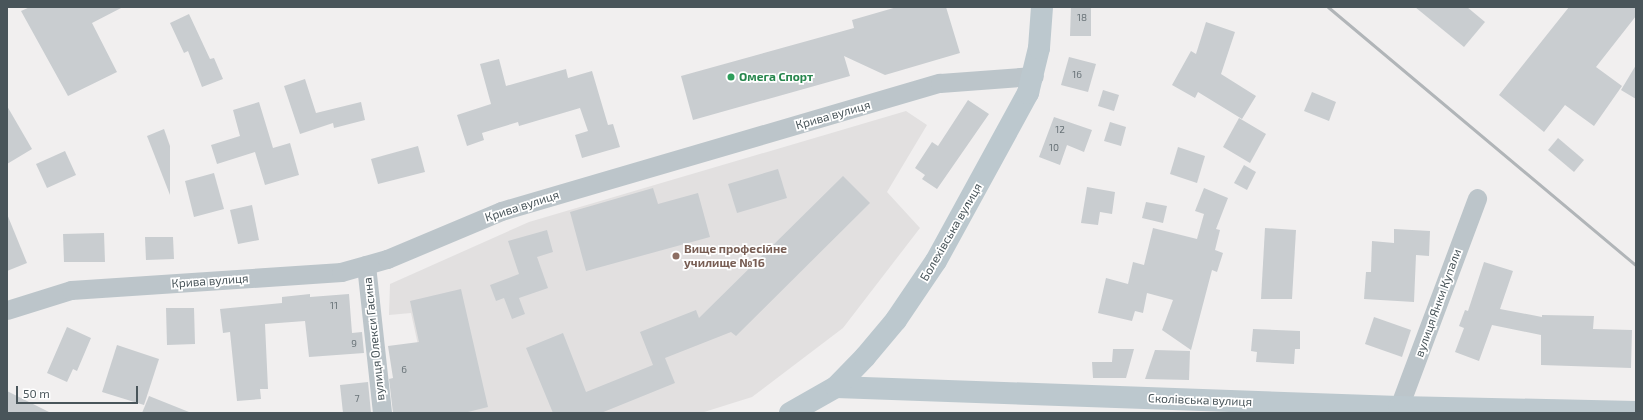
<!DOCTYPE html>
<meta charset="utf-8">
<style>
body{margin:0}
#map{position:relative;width:1643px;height:420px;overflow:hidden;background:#f1efef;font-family:"Exo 2",sans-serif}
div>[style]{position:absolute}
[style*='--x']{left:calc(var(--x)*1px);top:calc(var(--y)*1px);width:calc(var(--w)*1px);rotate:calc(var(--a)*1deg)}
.education>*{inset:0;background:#e2e0e0}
.building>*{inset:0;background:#c9cdd0}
.street>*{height:19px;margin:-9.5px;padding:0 9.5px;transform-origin:9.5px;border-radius:9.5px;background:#bcc5ca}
.secondary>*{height:22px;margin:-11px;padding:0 11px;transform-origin:11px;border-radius:11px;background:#bcc8ce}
.rail>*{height:3px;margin:-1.5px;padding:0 1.5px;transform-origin:1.5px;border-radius:1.5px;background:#b1b5b8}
.dots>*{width:11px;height:11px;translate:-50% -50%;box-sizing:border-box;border:2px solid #fff;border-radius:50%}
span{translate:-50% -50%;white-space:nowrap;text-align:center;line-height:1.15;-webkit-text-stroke:3.5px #fff;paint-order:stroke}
.number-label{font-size:10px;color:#697378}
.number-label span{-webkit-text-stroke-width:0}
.leisure-label{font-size:12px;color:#27864d;font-weight:700}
.left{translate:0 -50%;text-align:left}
.street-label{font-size:12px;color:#49555a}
.education-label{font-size:12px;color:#785e54;font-weight:700}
.frame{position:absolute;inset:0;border:8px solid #49555a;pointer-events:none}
.scale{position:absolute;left:16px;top:386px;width:122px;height:18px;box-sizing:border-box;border:2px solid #49555a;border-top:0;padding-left:5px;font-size:12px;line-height:14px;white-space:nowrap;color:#49555a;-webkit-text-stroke:3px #fff;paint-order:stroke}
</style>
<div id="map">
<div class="education">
<i style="clip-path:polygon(906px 111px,927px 125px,887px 192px,920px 228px,843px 328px,752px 397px,701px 413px,433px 413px,411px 313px,389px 315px,390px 284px,529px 222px)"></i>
</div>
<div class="building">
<i style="clip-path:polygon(30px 7px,123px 7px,92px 23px,117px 72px,68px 96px,21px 11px)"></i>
<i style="clip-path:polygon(897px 7px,946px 7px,960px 53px,885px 75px,844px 56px,850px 76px,693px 120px,681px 76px,854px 28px,852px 20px)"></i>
<i style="clip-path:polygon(1071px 7px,1091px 7px,1091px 36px,1070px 36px)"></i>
<i style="clip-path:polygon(1415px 7px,1467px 7px,1485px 22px,1464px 47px)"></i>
<i style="clip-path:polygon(1569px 7px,1636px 7px,1636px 16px,1596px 67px,1622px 86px,1594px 126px,1565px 105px,1544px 132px,1499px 95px)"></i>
<i style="clip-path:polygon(189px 14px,210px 59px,214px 58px,223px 79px,202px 87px,188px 51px,184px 53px,170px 23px)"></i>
<i style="clip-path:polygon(1206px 22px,1235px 32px,1221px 74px,1256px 96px,1242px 119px,1198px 92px,1195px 98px,1172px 85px,1191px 51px,1196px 54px)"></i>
<i style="clip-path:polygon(1069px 57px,1096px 64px,1088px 92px,1061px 85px)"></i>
<i style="clip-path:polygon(499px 59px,506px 86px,566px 69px,568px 78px,592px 71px,608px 125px,613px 124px,620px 147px,582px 158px,575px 135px,588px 131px,580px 108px,519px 126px,518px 122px,482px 133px,484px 140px,467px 146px,457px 115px,491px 104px,480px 64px)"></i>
<i style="clip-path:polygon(1636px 65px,1636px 99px,1621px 90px)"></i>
<i style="clip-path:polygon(305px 79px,316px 113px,361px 102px,365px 120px,334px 128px,333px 123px,300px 134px,284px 86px)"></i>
<i style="clip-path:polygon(1103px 90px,1119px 95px,1114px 111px,1098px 106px)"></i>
<i style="clip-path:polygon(1312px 92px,1336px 102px,1329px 121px,1304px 111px)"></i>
<i style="clip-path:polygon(968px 100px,989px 114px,937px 189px,922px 179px,925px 175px,915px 168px,932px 142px,938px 146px)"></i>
<i style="clip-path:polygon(259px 102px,273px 148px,290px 143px,299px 175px,265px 185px,255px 152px,217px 164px,211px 145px,240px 136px,233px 110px)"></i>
<i style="clip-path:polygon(7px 106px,32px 149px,7px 164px)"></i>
<i style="clip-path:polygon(1054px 117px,1092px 130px,1084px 152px,1067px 145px,1060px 165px,1039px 157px)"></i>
<i style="clip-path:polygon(1239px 118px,1266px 134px,1250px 163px,1223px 147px)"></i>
<i style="clip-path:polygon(1110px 122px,1126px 127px,1121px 146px,1104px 141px)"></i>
<i style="clip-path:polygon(164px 129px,170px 146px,170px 195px,147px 136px)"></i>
<i style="clip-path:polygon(1558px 138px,1584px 160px,1574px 172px,1548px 150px)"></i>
<i style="clip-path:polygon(418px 146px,425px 172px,378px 184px,371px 159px)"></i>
<i style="clip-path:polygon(1178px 147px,1205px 156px,1197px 183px,1170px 174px)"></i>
<i style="clip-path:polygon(65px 151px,76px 175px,47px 188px,36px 164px)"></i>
<i style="clip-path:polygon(1244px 165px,1256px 172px,1247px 190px,1234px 183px)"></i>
<i style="clip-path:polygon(778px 169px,787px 198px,737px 213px,728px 184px)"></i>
<i style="clip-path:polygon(214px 173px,224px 209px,194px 217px,185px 181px)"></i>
<i style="clip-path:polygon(843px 176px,870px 203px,736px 336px,731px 332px,665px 358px,675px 383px,601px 413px,553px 413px,526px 348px,563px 333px,586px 392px,653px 365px,640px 332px,696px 310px,699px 318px)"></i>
<i style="clip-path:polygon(1087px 187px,1115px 192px,1112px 214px,1100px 212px,1098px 225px,1081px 223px)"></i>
<i style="clip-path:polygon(653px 188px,658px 204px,698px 193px,710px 237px,586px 271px,570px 212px)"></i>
<i style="clip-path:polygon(1204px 188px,1228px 198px,1216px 229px,1220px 230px,1215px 250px,1223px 253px,1217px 272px,1212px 270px,1191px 350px,1162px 330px,1173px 300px,1147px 293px,1143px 313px,1135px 311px,1132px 321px,1098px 313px,1106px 278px,1128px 284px,1133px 262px,1144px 265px,1153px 228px,1197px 239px,1204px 214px,1195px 211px)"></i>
<i style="clip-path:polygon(1146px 202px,1167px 206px,1163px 223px,1142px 218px)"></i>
<i style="clip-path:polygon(252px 205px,259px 240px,238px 244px,230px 210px)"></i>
<i style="clip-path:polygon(7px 214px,27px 263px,7px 271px)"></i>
<i style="clip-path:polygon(1265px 228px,1296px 230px,1292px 299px,1261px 299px)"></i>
<i style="clip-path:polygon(1394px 229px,1430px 231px,1429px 256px,1416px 255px,1414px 302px,1364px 299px,1366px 272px,1371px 272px,1372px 241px,1394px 243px)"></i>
<i style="clip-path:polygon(547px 230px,553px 252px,537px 257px,548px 288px,519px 298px,525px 314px,512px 319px,504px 298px,496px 301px,490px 285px,519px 274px,508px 241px)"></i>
<i style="clip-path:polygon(104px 233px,105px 262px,64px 262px,63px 234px)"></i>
<i style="clip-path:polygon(145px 237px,173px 237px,174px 259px,146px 260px)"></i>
<i style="clip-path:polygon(1484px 262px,1513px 271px,1500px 309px,1542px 317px,1542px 315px,1594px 316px,1593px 329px,1632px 330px,1631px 368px,1541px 365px,1541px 335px,1492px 325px,1479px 361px,1455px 352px,1464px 328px,1459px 326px,1465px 310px,1468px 311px)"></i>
<i style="clip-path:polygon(461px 289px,488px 407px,464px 413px,393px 413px,389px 379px,393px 378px,388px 346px,419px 342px,410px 301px)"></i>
<i style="clip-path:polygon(310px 294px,310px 297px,349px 294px,352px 333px,362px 332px,364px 353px,309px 357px,305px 321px,265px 324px,268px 389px,260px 389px,261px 399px,237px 401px,230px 332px,223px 333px,220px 309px,282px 303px,282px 297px)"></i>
<i style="clip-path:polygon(166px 308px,194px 308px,195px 344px,167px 345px)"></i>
<i style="clip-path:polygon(1374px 317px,1411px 330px,1402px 357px,1365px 344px)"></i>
<i style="clip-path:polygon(67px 327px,91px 338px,77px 371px,73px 369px,67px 382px,47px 373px)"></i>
<i style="clip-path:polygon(1253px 329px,1300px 331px,1300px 349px,1295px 349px,1294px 364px,1256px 362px,1257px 352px,1251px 351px)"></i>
<i style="clip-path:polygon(117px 345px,159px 359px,144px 405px,102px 392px)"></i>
<i style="clip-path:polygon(1113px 349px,1134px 349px,1126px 378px,1093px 378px,1092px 362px,1112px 362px)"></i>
<i style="clip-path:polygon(1155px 350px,1190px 351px,1189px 380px,1145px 379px)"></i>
<i style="clip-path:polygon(368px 382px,371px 413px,343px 413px,340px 385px)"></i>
<i style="clip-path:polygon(7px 391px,51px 413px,7px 413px)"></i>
<i style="clip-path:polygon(149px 396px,189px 412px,189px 413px,142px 413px)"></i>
</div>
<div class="street">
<i style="--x:366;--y:265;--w:149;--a:83.8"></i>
<i style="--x:7;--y:310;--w:67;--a:-17.4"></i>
<i style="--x:71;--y:290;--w:271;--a:-3.8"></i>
<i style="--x:341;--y:272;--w:48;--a:-15.8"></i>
<i style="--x:387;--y:259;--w:124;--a:-22.8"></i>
<i style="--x:501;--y:211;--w:457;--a:-16.3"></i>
<i style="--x:940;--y:83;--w:94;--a:-4.3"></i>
<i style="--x:1399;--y:407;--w:223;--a:-69.5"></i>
</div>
<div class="secondary">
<i style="--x:836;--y:387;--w:563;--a:2.03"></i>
<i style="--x:1399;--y:407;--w:237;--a:1.2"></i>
<i style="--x:790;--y:413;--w:53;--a:-29.5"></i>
<i style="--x:836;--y:387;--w:42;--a:-46"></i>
<i style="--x:865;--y:357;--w:48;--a:-50"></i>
<i style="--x:896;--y:320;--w:71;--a:-55.9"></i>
<i style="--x:936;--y:261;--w:192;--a:-61.3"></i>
<i style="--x:1028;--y:93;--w:46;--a:-76.3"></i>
<i style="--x:1039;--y:48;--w:41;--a:-85.8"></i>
</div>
<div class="rail">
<i style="--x:1328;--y:7;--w:402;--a:40"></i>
</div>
<div class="dots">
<i style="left:731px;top:77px;background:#2e9e5b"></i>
<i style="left:676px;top:256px;background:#8d6e63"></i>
</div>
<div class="number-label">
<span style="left:1082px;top:18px">18</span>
<span style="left:1077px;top:75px">16</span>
<span style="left:1060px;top:130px">12</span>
<span style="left:1054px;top:148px">10</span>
<span style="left:334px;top:306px">11</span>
<span style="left:354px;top:344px">9</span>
<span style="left:404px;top:370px">6</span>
<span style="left:357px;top:399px">7</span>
</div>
<div class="leisure-label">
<span class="left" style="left:739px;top:77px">Омега Спорт</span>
</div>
<div class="street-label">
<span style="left:833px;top:115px;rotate:-16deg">Крива вулиця</span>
<span style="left:522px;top:206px;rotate:-18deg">Крива вулиця</span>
<span style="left:951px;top:232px;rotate:-60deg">Болехівська вулиця</span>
<span style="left:210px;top:281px;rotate:-4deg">Крива вулиця</span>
<span style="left:1438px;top:303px;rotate:-70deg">вулиця Янки Купали</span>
<span style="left:374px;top:339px;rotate:-96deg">вулиця Олекси Гасина</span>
<span style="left:1200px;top:400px;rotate:2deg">Сколівська вулиця</span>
</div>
<div class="education-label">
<span class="left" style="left:684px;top:256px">Вище професійне<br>училище №16</span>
</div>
<div class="frame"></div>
<div class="scale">50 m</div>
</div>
